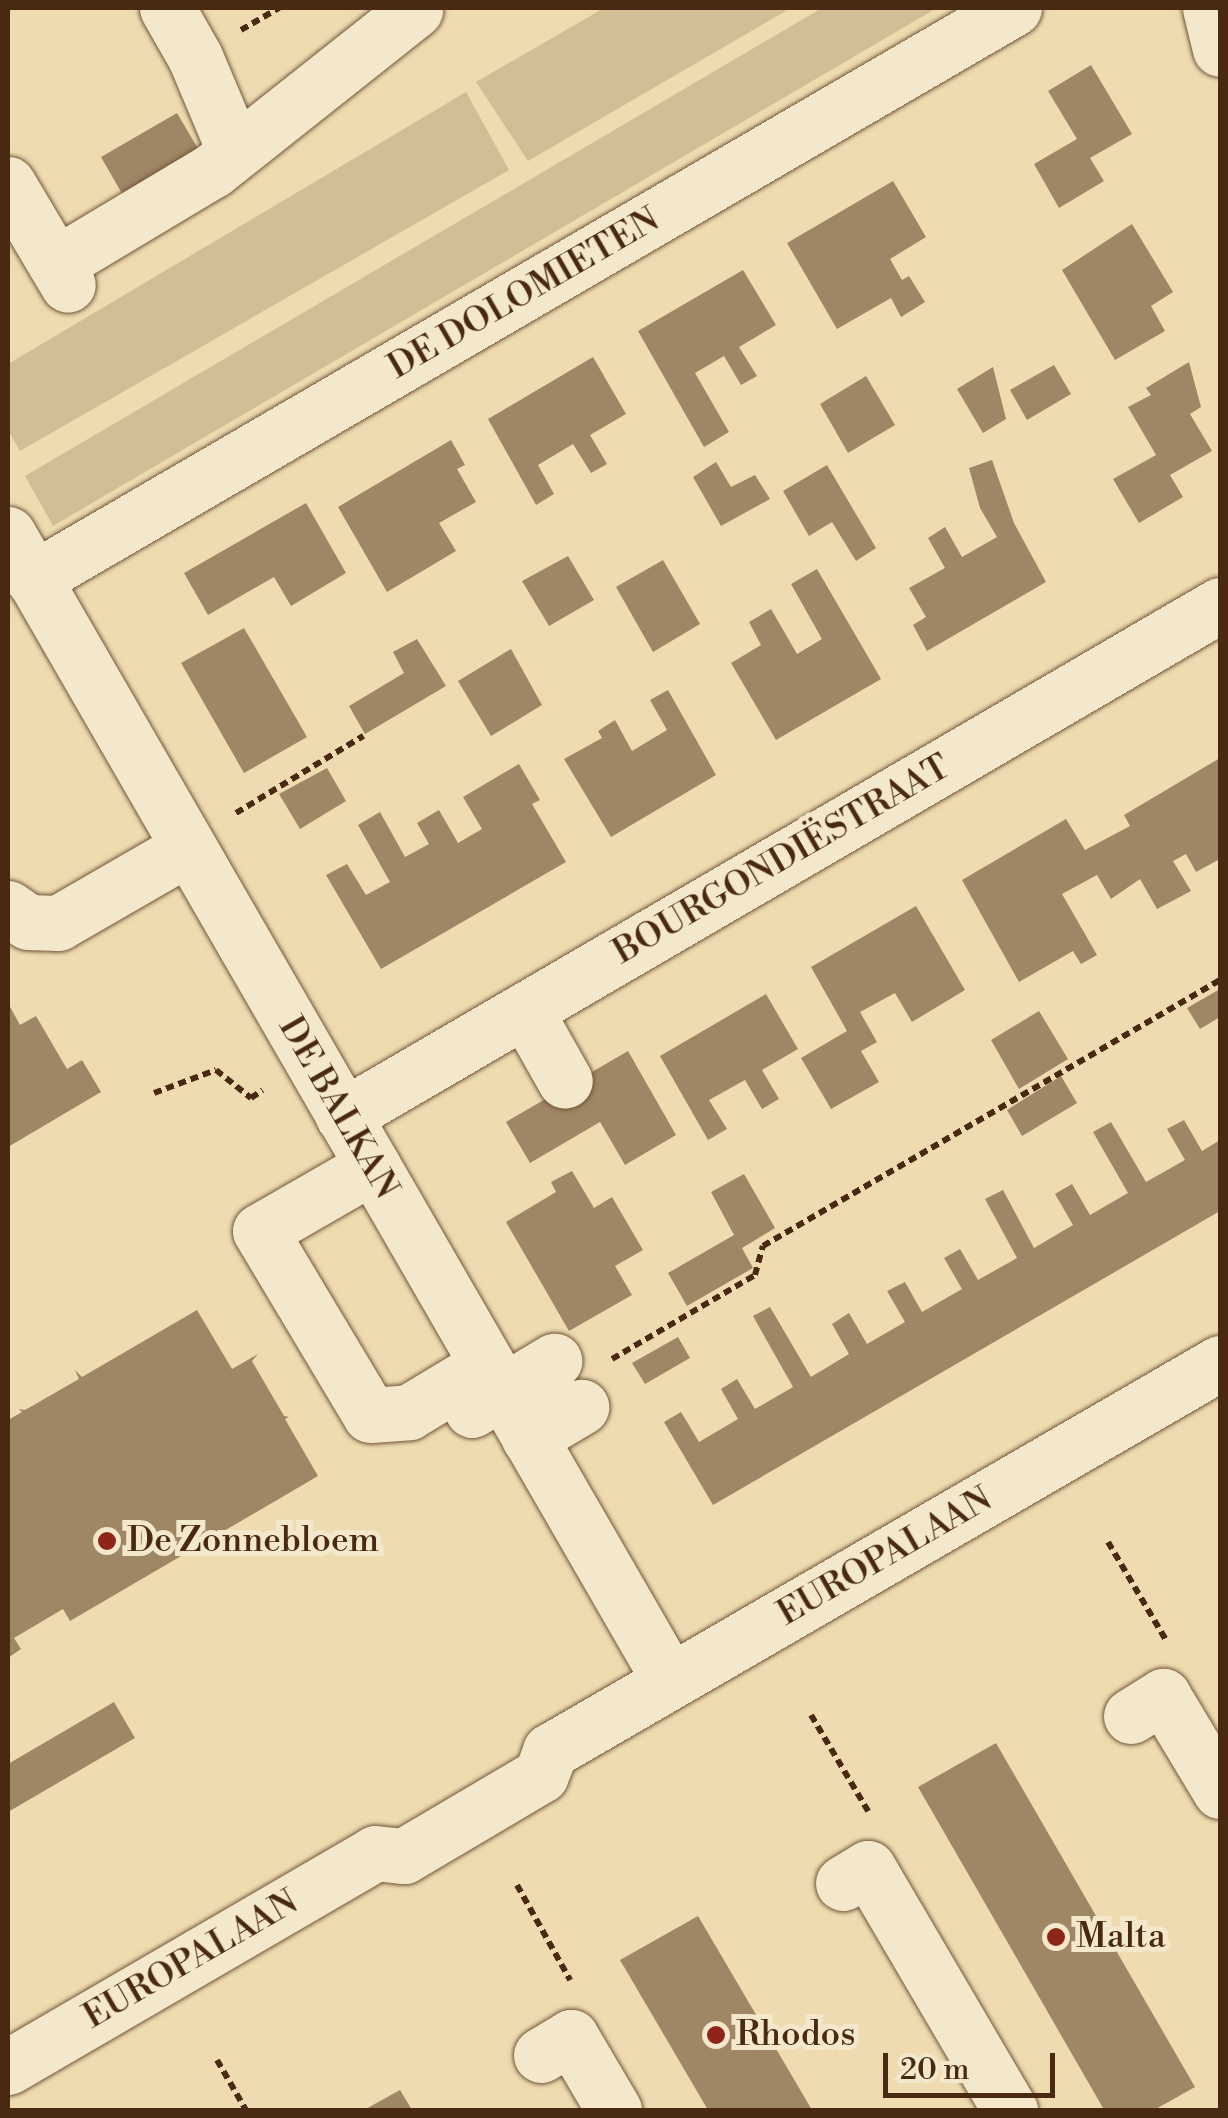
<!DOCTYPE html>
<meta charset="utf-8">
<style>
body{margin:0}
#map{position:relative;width:1228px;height:2118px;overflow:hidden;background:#eedcb0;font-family:"Libre Bodoni",serif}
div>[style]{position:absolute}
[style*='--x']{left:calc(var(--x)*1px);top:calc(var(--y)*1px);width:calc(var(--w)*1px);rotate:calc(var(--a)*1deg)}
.green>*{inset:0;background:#d2be95}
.building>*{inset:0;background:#9f8665}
.path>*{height:6px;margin-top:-3px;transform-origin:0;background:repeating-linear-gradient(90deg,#4a2913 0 8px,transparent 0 13px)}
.roads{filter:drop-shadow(0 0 2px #73563a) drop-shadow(0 0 2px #73563a)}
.minor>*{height:55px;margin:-27.5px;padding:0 27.5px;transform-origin:27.5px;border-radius:27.5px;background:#f4e8cc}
.dots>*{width:28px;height:28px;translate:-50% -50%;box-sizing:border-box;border:5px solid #f4e8cc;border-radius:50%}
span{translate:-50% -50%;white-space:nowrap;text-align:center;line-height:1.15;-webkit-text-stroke:10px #f4e8cc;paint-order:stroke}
.street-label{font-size:35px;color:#4a2913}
.poi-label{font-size:35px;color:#4a2913}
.left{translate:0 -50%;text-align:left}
.frame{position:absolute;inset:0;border:10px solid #4a2913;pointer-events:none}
.scale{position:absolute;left:883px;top:2053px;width:172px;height:45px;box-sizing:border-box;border:5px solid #4a2913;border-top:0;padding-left:12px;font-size:30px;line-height:35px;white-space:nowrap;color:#4a2913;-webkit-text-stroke:8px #f4e8cc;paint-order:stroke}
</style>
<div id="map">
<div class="green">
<i style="clip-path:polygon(604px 8px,791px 8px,528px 161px,476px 82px)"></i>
<i style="clip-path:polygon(822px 8px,937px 8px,53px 526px,25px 476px)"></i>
<i style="clip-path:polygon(466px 92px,509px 170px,20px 451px,8px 430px,8px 364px)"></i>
</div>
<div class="building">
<i style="clip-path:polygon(1091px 65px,1132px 134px,1090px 158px,1104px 181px,1059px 208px,1034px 164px,1077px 139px,1048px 91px)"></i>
<i style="clip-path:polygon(177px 113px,200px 152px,124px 197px,101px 157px)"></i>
<i style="clip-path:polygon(893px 181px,926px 237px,890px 259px,902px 280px,909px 276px,925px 302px,901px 317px,891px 298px,837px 329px,787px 243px)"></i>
<i style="clip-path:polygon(1132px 224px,1173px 292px,1151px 306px,1165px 331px,1115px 360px,1062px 270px)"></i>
<i style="clip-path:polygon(743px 270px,776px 325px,739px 347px,757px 376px,741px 385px,724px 356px,695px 373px,729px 432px,704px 447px,638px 331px)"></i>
<i style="clip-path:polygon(593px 357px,626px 414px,590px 435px,607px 464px,591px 473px,573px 444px,538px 465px,554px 494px,536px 505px,488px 419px)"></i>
<i style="clip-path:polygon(1189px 362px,1201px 407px,1190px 414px,1212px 451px,1170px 475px,1183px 497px,1139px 523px,1113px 479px,1156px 455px,1128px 407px,1151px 395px,1146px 388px)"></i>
<i style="clip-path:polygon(1054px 365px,1071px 394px,1027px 420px,1010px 390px)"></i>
<i style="clip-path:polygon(993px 367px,1006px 419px,983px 433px,957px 389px)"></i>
<i style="clip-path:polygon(866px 376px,895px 425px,848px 453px,820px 404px)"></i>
<i style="clip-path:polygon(451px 440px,465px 465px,457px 469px,476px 502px,439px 523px,456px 551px,387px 592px,338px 507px)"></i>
<i style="clip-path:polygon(992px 460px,1014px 523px,1046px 582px,927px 651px,913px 625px,926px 617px,909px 588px,945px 568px,928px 538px,945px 527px,962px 557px,997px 537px,980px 508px,969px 468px)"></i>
<i style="clip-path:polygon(716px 462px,731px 487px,755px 475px,770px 499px,721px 526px,693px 477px)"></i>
<i style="clip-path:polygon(827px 465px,876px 548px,856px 561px,832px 522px,809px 536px,783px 491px)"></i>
<i style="clip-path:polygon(306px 503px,346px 573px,291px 606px,274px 577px,208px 615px,184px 573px)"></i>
<i style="clip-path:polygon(568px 556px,594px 600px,549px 626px,522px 581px)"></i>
<i style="clip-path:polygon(663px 560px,700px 624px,653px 652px,616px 587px)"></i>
<i style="clip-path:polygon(817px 569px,881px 679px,776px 740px,731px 663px,761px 645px,749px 622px,771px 609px,797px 654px,822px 639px,791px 584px)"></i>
<i style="clip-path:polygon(244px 628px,307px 737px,244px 773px,181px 663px)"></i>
<i style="clip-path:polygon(417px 639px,446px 686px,365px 734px,349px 706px,404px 673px,393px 652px)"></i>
<i style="clip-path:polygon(511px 649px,542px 705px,491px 736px,458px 681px)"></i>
<i style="clip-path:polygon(668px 690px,716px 775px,611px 837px,564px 759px,602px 738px,598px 731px,615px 720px,632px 751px,667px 730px,650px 700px)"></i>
<i style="clip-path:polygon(1220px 758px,1220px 859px,1196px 872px,1186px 854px,1173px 861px,1191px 891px,1157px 909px,1140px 879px,1111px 899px,1097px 875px,1062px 894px,1097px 955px,1081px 964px,1073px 951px,1019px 982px,962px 880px,1066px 819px,1085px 850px,1130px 826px,1124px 815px)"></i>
<i style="clip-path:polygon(519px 764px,540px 800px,532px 804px,566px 862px,381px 969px,326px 875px,347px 864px,366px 895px,390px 882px,358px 825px,380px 812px,405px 857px,429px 844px,417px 823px,439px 810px,458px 843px,482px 829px,463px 797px)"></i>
<i style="clip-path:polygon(327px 768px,346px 801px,300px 829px,279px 794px)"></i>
<i style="clip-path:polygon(916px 906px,965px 990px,912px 1022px,895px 993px,860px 1012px,877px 1042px,861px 1051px,879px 1082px,831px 1109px,801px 1058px,847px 1031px,811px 967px)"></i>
<i style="clip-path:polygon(1220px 989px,1220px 1017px,1200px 1029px,1187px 1008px)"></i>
<i style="clip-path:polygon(766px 994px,798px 1049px,762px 1070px,779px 1099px,762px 1109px,745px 1080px,709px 1100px,727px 1129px,708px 1140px,660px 1056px)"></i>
<i style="clip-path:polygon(8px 1003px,20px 1025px,36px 1016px,67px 1069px,82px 1060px,101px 1092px,8px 1147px)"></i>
<i style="clip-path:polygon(1039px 1011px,1068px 1059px,1019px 1089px,991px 1040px)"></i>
<i style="clip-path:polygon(628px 1051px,676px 1135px,625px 1165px,600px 1122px,530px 1163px,506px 1122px)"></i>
<i style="clip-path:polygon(1061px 1076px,1077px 1103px,1022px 1136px,1007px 1110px)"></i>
<i style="clip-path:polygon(1184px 1120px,1202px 1151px,1220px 1140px,1220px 1211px,713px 1505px,664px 1422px,681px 1412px,699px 1442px,738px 1419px,721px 1389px,737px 1379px,755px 1409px,793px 1387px,753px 1316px,770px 1307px,811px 1377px,849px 1354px,832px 1324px,849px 1313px,867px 1344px,905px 1322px,887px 1291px,905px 1282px,922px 1312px,962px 1289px,944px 1258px,960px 1249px,978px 1280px,1017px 1258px,985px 1199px,1003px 1190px,1034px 1248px,1073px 1225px,1055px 1194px,1072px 1184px,1090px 1215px,1128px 1193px,1093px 1132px,1111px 1122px,1146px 1182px,1185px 1160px,1167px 1129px)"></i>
<i style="clip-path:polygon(572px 1171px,594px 1208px,612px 1197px,643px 1250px,615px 1266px,632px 1295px,569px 1331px,506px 1222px,556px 1192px,551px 1182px)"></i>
<i style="clip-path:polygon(744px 1174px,775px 1228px,742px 1248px,753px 1268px,687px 1306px,668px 1273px,734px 1235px,711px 1192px)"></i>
<i style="clip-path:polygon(197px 1310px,232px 1369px,258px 1354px,252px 1361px,284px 1416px,289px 1417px,285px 1419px,318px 1476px,70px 1621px,63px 1609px,14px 1638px,21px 1649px,8px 1658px,8px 1420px,22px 1412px,19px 1409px,25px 1410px,79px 1379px,75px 1370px,82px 1377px)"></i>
<i style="clip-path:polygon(678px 1337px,690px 1358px,645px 1384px,632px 1363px)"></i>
<i style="clip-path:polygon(114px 1702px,135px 1738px,8px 1812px,8px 1764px)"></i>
<i style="clip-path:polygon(996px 1743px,1195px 2087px,1154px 2110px,1098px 2110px,1103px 2108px,918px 1787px)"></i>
<i style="clip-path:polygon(698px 1916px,812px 2110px,708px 2110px,620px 1960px)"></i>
<i style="clip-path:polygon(400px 2090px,412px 2110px,364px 2110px)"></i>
</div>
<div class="path">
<i style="--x:241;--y:30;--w:44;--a:-30.1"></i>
<i style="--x:236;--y:813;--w:149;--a:-31.2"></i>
<i style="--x:154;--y:1093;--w:66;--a:-20.4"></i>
<i style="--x:216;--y:1070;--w:45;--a:38.7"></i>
<i style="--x:251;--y:1098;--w:14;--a:-34"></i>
<i style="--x:612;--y:1359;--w:166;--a:-30.4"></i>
<i style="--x:755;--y:1275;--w:30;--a:-75"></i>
<i style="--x:763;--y:1246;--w:529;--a:-30.2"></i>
<i style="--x:1108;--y:1542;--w:114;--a:59.4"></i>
<i style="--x:811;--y:1715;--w:112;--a:59.3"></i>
<i style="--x:517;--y:1885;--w:109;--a:60.8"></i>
<i style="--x:217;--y:2060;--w:58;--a:59.9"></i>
</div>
<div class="roads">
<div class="minor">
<i style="--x:167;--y:8;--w:56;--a:60.3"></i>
<i style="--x:195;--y:57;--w:103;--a:67.2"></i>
<i style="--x:1210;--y:8;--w:42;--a:76.3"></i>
<i style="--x:8;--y:184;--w:117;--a:59.3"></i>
<i style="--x:56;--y:264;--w:183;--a:-30.9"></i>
<i style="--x:213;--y:170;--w:258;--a:-38.4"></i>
<i style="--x:8;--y:534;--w:1324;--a:60.01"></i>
<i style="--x:33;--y:579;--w:1135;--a:-30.2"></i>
<i style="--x:8;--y:908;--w:24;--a:35"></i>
<i style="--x:28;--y:922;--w:30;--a:2"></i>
<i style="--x:58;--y:923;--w:150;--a:-30"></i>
<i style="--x:525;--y:1010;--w:81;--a:60.6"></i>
<i style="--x:343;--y:1116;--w:1015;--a:-30.23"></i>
<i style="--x:373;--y:1166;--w:130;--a:150.1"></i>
<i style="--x:260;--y:1231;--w:214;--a:59.1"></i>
<i style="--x:370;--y:1415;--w:39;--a:-4"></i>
<i style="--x:409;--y:1412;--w:91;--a:-31.1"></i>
<i style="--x:472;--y:1410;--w:96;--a:-30.9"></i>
<i style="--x:529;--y:1438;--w:61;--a:-30.8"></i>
<i style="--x:1131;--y:1716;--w:38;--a:-32"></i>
<i style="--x:1163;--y:1696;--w:111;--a:59"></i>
<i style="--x:843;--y:1883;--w:29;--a:-31"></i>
<i style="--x:868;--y:1868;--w:281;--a:59.6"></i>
<i style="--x:541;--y:2055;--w:35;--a:-31"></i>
<i style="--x:571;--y:2037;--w:85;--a:59.5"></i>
<i style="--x:8;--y:2067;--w:425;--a:-30.2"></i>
<i style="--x:375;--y:1853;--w:29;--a:6"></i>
<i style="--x:404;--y:1856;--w:159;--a:-30.6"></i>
<i style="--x:541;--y:1775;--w:26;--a:-69"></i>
<i style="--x:550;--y:1751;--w:774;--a:-30.08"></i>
</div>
</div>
<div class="dots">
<i style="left:107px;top:1541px;background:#8f2418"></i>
<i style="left:1056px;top:1937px;background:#8f2418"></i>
<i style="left:716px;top:2035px;background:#8f2418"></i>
</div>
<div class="street-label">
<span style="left:524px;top:294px;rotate:-30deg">DE DOLOMIETEN</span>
<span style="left:782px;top:860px;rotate:-30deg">BOURGONDIËSTRAAT</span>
<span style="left:338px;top:1108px;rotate:60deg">DE BALKAN</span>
<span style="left:885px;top:1557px;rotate:-30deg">EUROPALAAN</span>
<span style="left:191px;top:1960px;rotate:-30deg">EUROPALAAN</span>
</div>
<div class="poi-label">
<span class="left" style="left:127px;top:1541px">De Zonnebloem</span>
<span class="left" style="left:1076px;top:1937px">Malta</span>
<span class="left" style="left:736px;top:2035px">Rhodos</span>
</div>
<div class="frame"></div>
<div class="scale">20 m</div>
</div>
